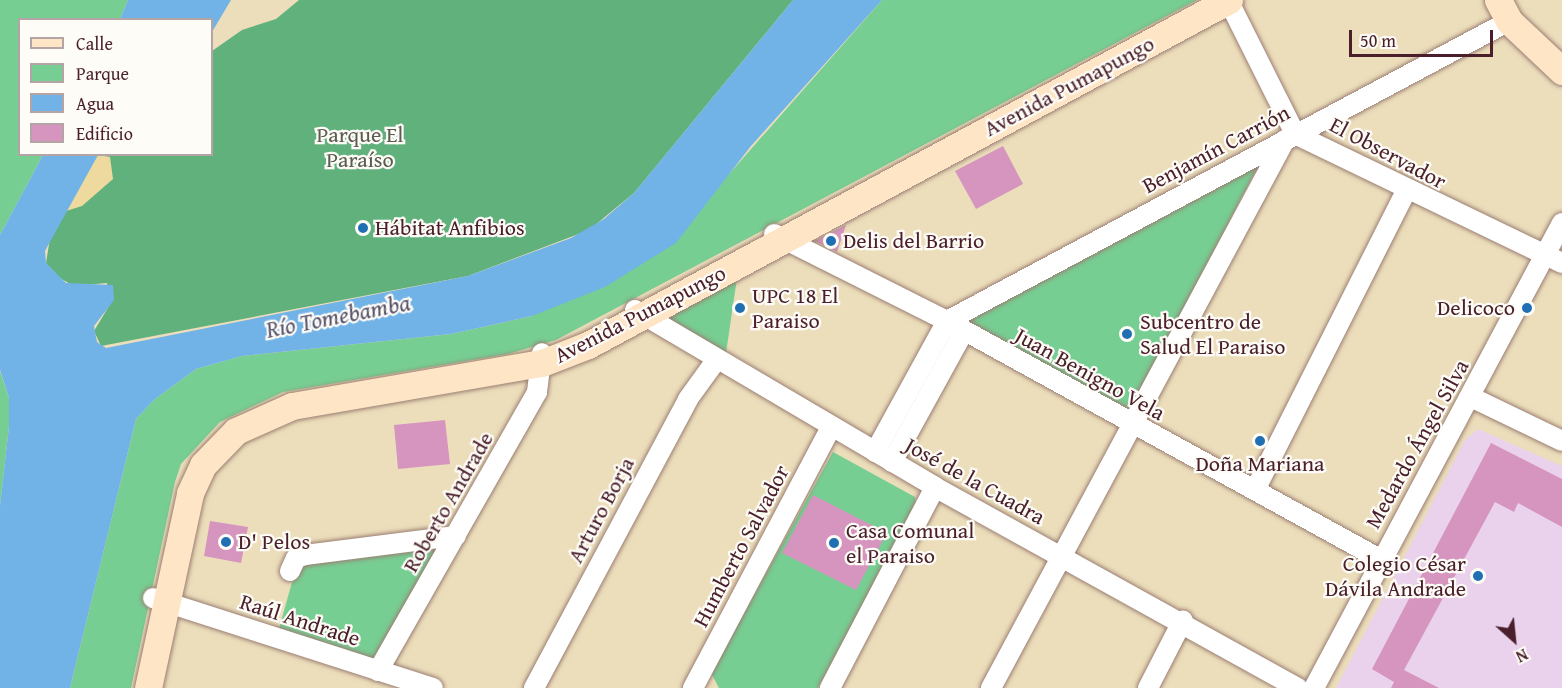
<!DOCTYPE html>
<meta charset="utf-8">
<style>
body{margin:0}
#map{position:relative;width:1562px;height:688px;overflow:hidden;background:#ecdebb;font-family:"Gentium Book Plus",serif}
div>[style]{position:absolute}
[style*='--x']{left:calc(var(--x)*1px);top:calc(var(--y)*1px);width:calc(var(--w)*1px);rotate:calc(var(--a)*1deg)}
.built>*{inset:0;background:#ead1ec}
.green>*{inset:0;background:#77ce93}
.forest>*{inset:0;background:#61b17d}
.sand>*{inset:0;background:#eeda9e}
.water>*{inset:0;background:#72b3e7}
.building>*{inset:0;background:#d695be}
.roads{filter:drop-shadow(0 0 2px #9b7e73) drop-shadow(0 0 2px #9b7e73)}
.street>*{height:20px;margin:-10px;padding:0 10px;transform-origin:10px;border-radius:10px;background:#fff}
.secondary>*{height:27px;margin:-13.5px;padding:0 13.5px;transform-origin:13.5px;border-radius:13.5px;background:#fde5c5}
.dots>*{width:16px;height:16px;translate:-50% -50%;box-sizing:border-box;border:3px solid #fdfcf7;border-radius:50%}
span{translate:-50% -50%;white-space:nowrap;text-align:center;line-height:1.15;-webkit-text-stroke:4.5px #fdfcf7;paint-order:stroke}
.street-label{font-size:22px;color:#4a1f2b}
.park-label{font-size:22px;color:#5a5c4f}
.poi-label{font-size:22px;color:#4a1f2b}
.left{translate:0 -50%;text-align:left}
.right{translate:-100% -50%;text-align:right}
.water-label{font-size:24px;color:#58536d;font-style:italic}
.legend{position:absolute;left:18px;top:18px;width:195px;height:138px;box-sizing:border-box;background:#fdfcf7;border:2px solid #b5a4a5;margin:0;padding:8px 10px;list-style:none;font-size:18px;color:#4a1f2b}
.legend li{display:flex;align-items:center;gap:12px;height:30px}
.legend b{width:30px;border:2px solid #b5a4a5}
.north{position:absolute;left:1484px;top:610px;width:60px;height:60px;-webkit-text-stroke:4px #fdfcf7;paint-order:stroke;rotate:153deg;font-size:16px;font-weight:700;line-height:24px;text-align:center;color:#4a1f2b}
.north::after{content:'';display:block;margin:auto;width:21px;height:27px;background:#4a1f2b;clip-path:polygon(50% 0,100% 100%,50% 72%,0 100%)}
.scale{position:absolute;left:1349px;top:30px;width:144px;height:27px;box-sizing:border-box;border:3px solid #4a1f2b;border-top:0;padding-left:8px;font-size:18px;line-height:21px;white-space:nowrap;color:#4a1f2b;-webkit-text-stroke:4px #fdfcf7;paint-order:stroke}
</style>
<div id="map">
<div class="built">
<i style="clip-path:polygon(1478px 429px,1562px 466px,1562px 688px,1336px 688px,1465px 440px)"></i>
</div>
<div class="green">
<i style="clip-path:polygon(0 0,128px 0,120px 19px,20px 20px,20px 154px,43px 155px,0 235px)"></i>
<i style="clip-path:polygon(882px 0,1197px 0,556px 340px,508px 354px,283px 392px,220px 422px,181px 464px,175px 482px,131px 688px,70px 688px,136px 419px,155px 399px,196px 369px,242px 356px,451px 334px,532px 316px,716px 189px)"></i>
<i style="clip-path:polygon(1258px 166px,1131px 410px,964px 323px)"></i>
<i style="clip-path:polygon(737px 278px,725px 360px,671px 330px,664px 315px)"></i>
<i style="clip-path:polygon(0 371px,9px 398px,9px 426px,0 506px)"></i>
<i style="clip-path:polygon(833px 452px,915px 497px,916px 505px,818px 688px,719px 688px,711px 673px)"></i>
<i style="clip-path:polygon(440px 543px,373px 661px,278px 632px,298px 561px)"></i>
</div>
<div class="forest">
<i style="clip-path:polygon(299px 0,793px 0,634px 193px,589px 230px,468px 276px,101px 346px,94px 331px,109px 306px,107px 283px,74px 286px,56px 276px,46px 263px,51px 232px,98px 155px,212px 154px,212px 51px,242px 30px,276px 19px)"></i>
</div>
<div class="sand">
<i style="clip-path:polygon(98px 155px,110px 157px,113px 179px,82px 206px,63px 212px)"></i>
</div>
<div class="water">
<i style="clip-path:polygon(128px 0,231px 0,212px 32px,212px 20px,120px 19px)"></i>
<i style="clip-path:polygon(793px 0,882px 0,751px 146px,676px 243px,605px 287px,532px 316px,451px 334px,242px 356px,196px 369px,155px 399px,136px 419px,70px 688px,0 688px,0 506px,9px 426px,9px 398px,0 370px,0 235px,43px 155px,98px 155px,45px 251px,46px 263px,66px 283px,113px 285px,114px 300px,94px 326px,97px 342px,106px 348px,468px 276px,571px 238px,604px 219px,634px 193px)"></i>
</div>
<div class="building">
<i style="clip-path:polygon(1003px 146px,1023px 184px,976px 209px,955px 171px)"></i>
<i style="clip-path:polygon(846px 225px,837px 252px,815px 241px,824px 236px)"></i>
<i style="clip-path:polygon(445px 420px,450px 464px,398px 469px,394px 425px)"></i>
<i style="clip-path:polygon(1491px 443px,1562px 479px,1562px 527px,1518px 503px,1514px 512px,1495px 502px,1404px 670px,1439px 688px,1391px 688px,1394px 682px,1372px 669px)"></i>
<i style="clip-path:polygon(813px 495px,887px 533px,856px 590px,782px 553px)"></i>
<i style="clip-path:polygon(210px 521px,248px 527px,241px 563px,204px 556px)"></i>
</div>
<div class="roads">
<div class="street">
<i style="--x:1228;--y:0;--w:150;--a:63.4"></i>
<i style="--x:1295;--y:134;--w:297;--a:25.8"></i>
<i style="--x:774;--y:234;--w:194;--a:26.7"></i>
<i style="--x:947;--y:321;--w:496;--a:28.8"></i>
<i style="--x:635;--y:310;--w:348;--a:30.5"></i>
<i style="--x:935;--y:487;--w:415;--a:29"></i>
<i style="--x:1471;--y:397;--w:101;--a:25.8"></i>
<i style="--x:875;--y:452;--w:149;--a:-61.2"></i>
<i style="--x:947;--y:321;--w:637;--a:-28.09"></i>
<i style="--x:892;--y:462;--w:149;--a:-61.2"></i>
<i style="--x:1255;--y:490;--w:335;--a:-63.2"></i>
<i style="--x:290;--y:571;--w:14;--a:-65"></i>
<i style="--x:296;--y:558;--w:9;--a:-18"></i>
<i style="--x:305;--y:555;--w:152;--a:-7.2"></i>
<i style="--x:153;--y:598;--w:294;--a:17.8"></i>
<i style="--x:378;--y:671;--w:321;--a:-60.3"></i>
<i style="--x:537;--y:392;--w:39;--a:-83"></i>
<i style="--x:534;--y:688;--w:327;--a:-61.9"></i>
<i style="--x:688;--y:399;--w:49;--a:-54.1"></i>
<i style="--x:693;--y:688;--w:295;--a:-62.1"></i>
<i style="--x:830;--y:688;--w:227;--a:-62.4"></i>
<i style="--x:991;--y:688;--w:622;--a:-61.79"></i>
<i style="--x:1148;--y:688;--w:76;--a:-62.8"></i>
<i style="--x:1314;--y:688;--w:527;--a:-61.93"></i>
</div>
<div class="secondary">
<i style="--x:1498;--y:0;--w:24;--a:62"></i>
<i style="--x:1509;--y:21;--w:73;--a:43.3"></i>
<i style="--x:148;--y:688;--w:199;--a:-77.8"></i>
<i style="--x:190;--y:493;--w:31;--a:-65"></i>
<i style="--x:203;--y:465;--w:47;--a:-45.9"></i>
<i style="--x:236;--y:431;--w:61;--a:-24.1"></i>
<i style="--x:292;--y:406;--w:254;--a:-9.8"></i>
<i style="--x:542;--y:363;--w:49;--a:-21.4"></i>
<i style="--x:588;--y:345;--w:728;--a:-28.29"></i>
</div>
</div>
<div class="dots">
<i style="left:363px;top:228px;background:#1f6fb2"></i>
<i style="left:831px;top:241px;background:#1f6fb2"></i>
<i style="left:740px;top:308px;background:#1f6fb2"></i>
<i style="left:1527px;top:308px;background:#1f6fb2"></i>
<i style="left:1127px;top:334px;background:#1f6fb2"></i>
<i style="left:1260px;top:441px;background:#1f6fb2"></i>
<i style="left:226px;top:542px;background:#1f6fb2"></i>
<i style="left:834px;top:543px;background:#1f6fb2"></i>
<i style="left:1478px;top:576px;background:#1f6fb2"></i>
</div>
<div class="street-label">
<span style="left:1069px;top:86px;rotate:-28deg">Avenida Pumapungo</span>
<span style="left:1216px;top:149px;rotate:-28deg">Benjamín Carrión</span>
<span style="left:1388px;top:153px;rotate:28deg">El Observador</span>
<span style="left:640px;top:314px;rotate:-27deg">Avenida Pumapungo</span>
<span style="left:1090px;top:374px;rotate:29deg">Juan Benigno Vela</span>
<span style="left:1417px;top:444px;rotate:-61deg">Medardo Ángel Silva</span>
<span style="left:975px;top:481px;rotate:29deg">José de la Cuadra</span>
<span style="left:448px;top:502px;rotate:-60deg">Roberto Andrade</span>
<span style="left:601px;top:510px;rotate:-62deg">Arturo Borja</span>
<span style="left:741px;top:546px;rotate:-62deg">Humberto Salvador</span>
<span style="left:300px;top:620px;rotate:18deg">Raúl Andrade</span>
</div>
<div class="park-label">
<span style="left:360px;top:147px">Parque El<br>Paraíso</span>
</div>
<div class="poi-label">
<span class="left" style="left:375px;top:228px">Hábitat Anfibios</span>
<span class="left" style="left:843px;top:241px">Delis del Barrio</span>
<span class="left" style="left:752px;top:308px">UPC 18 El<br>Paraiso</span>
<span class="right" style="left:1515px;top:308px">Delicoco</span>
<span class="left" style="left:1140px;top:334px">Subcentro de<br>Salud El Paraiso</span>
<span style="left:1260px;top:464px">Doña Mariana</span>
<span class="left" style="left:846px;top:543px">Casa Comunal<br>el Paraiso</span>
<span class="left" style="left:238px;top:542px">D' Pelos</span>
<span class="right" style="left:1466px;top:576px">Colegio César<br>Dávila Andrade</span>
</div>
<div class="water-label">
<span style="left:338px;top:316px;rotate:-11deg">Río Tomebamba</span>
</div>
<ul class="legend">
<li><b style="height:8px;background:#fde5c5"></b>Calle</li>
<li><b style="height:16px;background:#77ce93"></b>Parque</li>
<li><b style="height:16px;background:#72b3e7"></b>Agua</li>
<li><b style="height:16px;background:#d695be"></b>Edificio</li>
</ul>
<div class="north">N</div>
<div class="scale">50 m</div>
</div>
